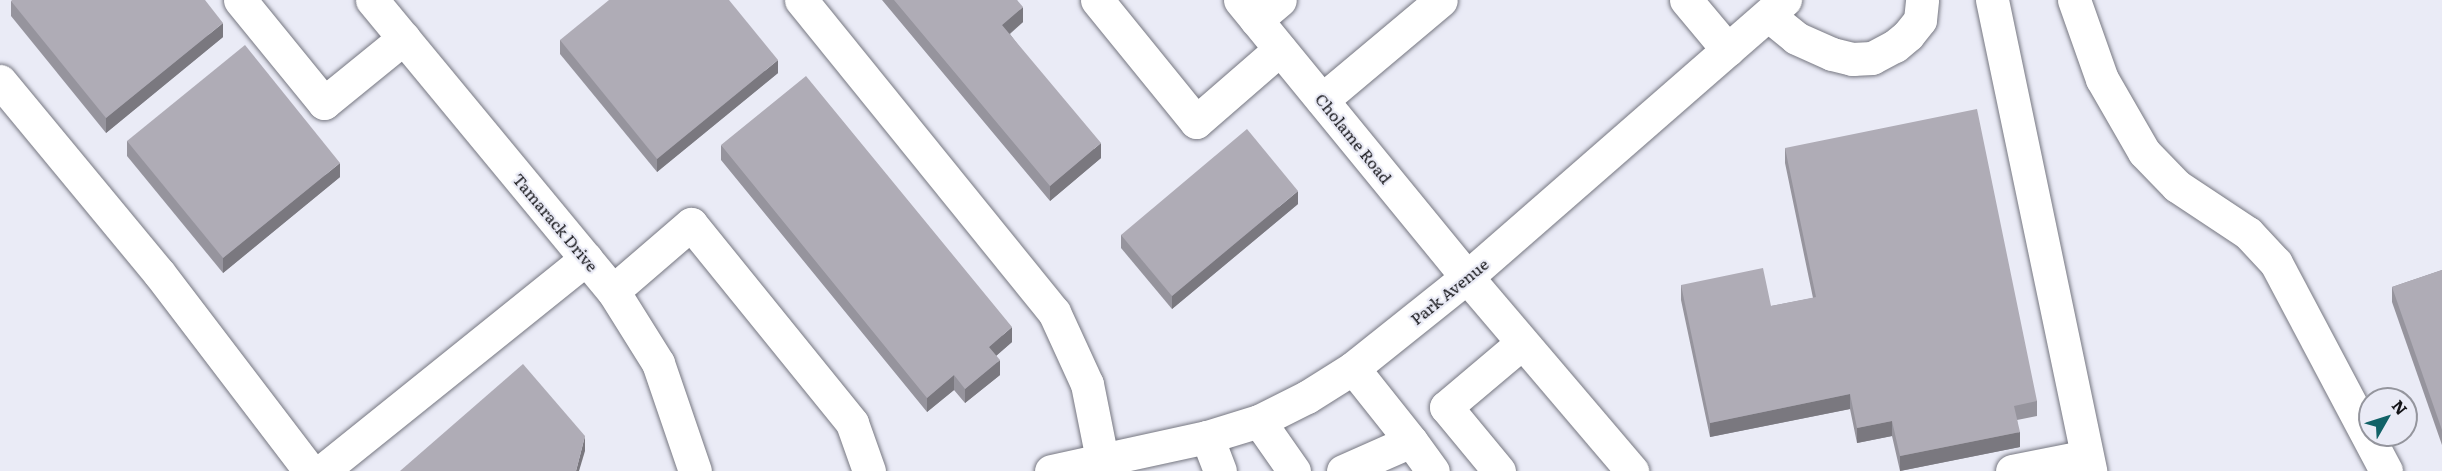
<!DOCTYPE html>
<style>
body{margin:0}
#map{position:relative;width:2442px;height:471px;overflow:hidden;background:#eaebf6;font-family:Literata,serif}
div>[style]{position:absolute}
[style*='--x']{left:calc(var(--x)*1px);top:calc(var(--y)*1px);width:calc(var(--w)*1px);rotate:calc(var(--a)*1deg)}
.roads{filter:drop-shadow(0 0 2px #767781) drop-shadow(0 0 2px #767781)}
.minor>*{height:33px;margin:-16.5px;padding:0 16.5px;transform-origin:16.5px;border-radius:16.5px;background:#fff}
.wall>*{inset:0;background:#96949d}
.shaded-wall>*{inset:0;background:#7a787f}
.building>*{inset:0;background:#afacb6}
span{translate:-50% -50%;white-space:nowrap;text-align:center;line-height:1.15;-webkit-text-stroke:4.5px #eaebf6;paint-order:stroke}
.street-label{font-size:16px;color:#141418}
.north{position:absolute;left:2358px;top:387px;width:60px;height:60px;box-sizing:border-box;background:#eaebf6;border:2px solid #94959d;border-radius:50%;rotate:51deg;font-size:16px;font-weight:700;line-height:24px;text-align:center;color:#141418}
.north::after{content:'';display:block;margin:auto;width:21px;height:27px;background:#116267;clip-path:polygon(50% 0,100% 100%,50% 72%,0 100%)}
</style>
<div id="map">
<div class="roads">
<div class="minor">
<i style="--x:240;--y:0;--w:133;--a:50.8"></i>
<i style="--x:324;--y:103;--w:103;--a:-39.1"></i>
<i style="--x:372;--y:0;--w:378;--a:50.4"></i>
<i style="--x:613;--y:291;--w:85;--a:58"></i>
<i style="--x:658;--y:363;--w:114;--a:71.1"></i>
<i style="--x:801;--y:0;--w:402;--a:51"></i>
<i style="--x:1054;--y:312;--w:79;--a:65.4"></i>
<i style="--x:1087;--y:384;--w:76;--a:78.7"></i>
<i style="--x:1097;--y:0;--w:157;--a:50.9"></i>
<i style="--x:1196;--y:122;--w:111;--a:-41"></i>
<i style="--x:1240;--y:0;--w:358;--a:50.7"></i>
<i style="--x:1467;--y:277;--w:255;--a:49.6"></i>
<i style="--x:1686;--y:0;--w:65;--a:50"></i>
<i style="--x:1992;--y:0;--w:481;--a:78.2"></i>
<i style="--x:2074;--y:0;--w:84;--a:70.5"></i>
<i style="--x:2102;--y:79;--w:84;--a:60.1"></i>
<i style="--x:2144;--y:152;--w:47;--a:45.9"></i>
<i style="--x:2177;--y:186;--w:85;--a:33.5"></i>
<i style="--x:2248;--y:233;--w:41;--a:47"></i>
<i style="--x:2276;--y:263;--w:235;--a:62.1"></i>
<i style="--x:1768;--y:15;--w:36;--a:39"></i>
<i style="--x:1796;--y:38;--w:39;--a:24"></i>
<i style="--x:1832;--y:54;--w:21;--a:14"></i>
<i style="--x:1852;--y:59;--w:20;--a:-3"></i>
<i style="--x:1872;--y:58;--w:26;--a:-28"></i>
<i style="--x:1895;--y:46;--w:17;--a:-40"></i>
<i style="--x:1908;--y:35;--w:19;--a:-51"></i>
<i style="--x:1920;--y:20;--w:20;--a:-84"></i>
<i style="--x:1256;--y:20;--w:31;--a:-40"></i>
<i style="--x:0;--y:81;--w:249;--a:50.4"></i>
<i style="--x:159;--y:273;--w:249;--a:52.7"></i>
<i style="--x:1322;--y:100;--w:155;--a:-40"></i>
<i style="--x:613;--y:291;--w:103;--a:-40.7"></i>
<i style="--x:691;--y:224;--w:256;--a:51"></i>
<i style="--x:852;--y:423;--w:51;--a:70.5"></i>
<i style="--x:1259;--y:421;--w:61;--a:55"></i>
<i style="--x:1207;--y:437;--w:36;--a:69"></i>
<i style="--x:1411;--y:441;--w:37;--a:54"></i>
<i style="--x:322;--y:471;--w:339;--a:-38.8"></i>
<i style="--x:1051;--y:471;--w:160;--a:-12.3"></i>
<i style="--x:1207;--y:437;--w:54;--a:-17.1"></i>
<i style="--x:1259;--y:421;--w:54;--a:-26.6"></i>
<i style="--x:1307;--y:397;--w:54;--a:-32.2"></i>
<i style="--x:1353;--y:368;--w:146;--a:-38.6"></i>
<i style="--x:1467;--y:277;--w:422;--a:-41.1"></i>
<i style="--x:1343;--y:471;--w:74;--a:-23.8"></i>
<i style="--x:1411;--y:441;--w:93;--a:-128.5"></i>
<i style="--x:1499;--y:471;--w:83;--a:-129.6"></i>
<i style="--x:1446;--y:407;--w:99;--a:-40.1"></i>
<i style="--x:2012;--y:471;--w:76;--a:-11.3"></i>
</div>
</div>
<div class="wall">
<i style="clip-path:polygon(882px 0,1017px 0,1023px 22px,1010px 34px,1101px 158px,1050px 201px)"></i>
<i style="clip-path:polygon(11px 1px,223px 37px,106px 133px,11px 16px)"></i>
<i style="clip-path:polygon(560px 40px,778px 73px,657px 172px,560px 54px)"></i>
<i style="clip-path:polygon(127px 141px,340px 177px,223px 273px,127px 156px)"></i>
<i style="clip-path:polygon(721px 145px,1012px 342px,996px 356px,1000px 375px,965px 403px,954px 390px,927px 412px,721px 160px)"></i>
<i style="clip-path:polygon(1785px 148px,2037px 401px,2037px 416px,2017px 420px,2020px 447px,1900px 471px,1892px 436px,1857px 443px,1850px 409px,1710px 437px,1681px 300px,1681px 285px,1771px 306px,1813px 298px,1785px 163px)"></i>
<i style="clip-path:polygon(1298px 204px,1172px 309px,1121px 248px,1121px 235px)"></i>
<i style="clip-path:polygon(2442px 270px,2442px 445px,2392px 302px,2392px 287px)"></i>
</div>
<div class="shaded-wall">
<i style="clip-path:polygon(1023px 7px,1023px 22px,1002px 40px,1002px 25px)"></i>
<i style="clip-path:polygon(223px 23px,223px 37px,106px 133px,106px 118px)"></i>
<i style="clip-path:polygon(778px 60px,778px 73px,657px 172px,657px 159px)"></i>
<i style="clip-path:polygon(1101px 143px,1101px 158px,1050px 201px,1050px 186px)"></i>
<i style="clip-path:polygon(340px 163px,340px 177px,223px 273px,223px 258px)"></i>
<i style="clip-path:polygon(1298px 191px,1298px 204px,1172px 309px,1172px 296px)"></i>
<i style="clip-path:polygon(1012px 327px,1012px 342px,989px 362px,989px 347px)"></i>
<i style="clip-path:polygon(1000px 360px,1000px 375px,965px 403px,965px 389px)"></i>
<i style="clip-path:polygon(954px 375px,954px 390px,927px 412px,927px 398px)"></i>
<i style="clip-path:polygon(1850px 394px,1850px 409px,1710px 437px,1710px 423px)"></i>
<i style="clip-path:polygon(1892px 421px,1892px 436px,1857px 443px,1857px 428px)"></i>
<i style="clip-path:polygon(2020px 432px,2020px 447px,1900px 471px,1900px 456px)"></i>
<i style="clip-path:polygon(585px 436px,585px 451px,579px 471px,576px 471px)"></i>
</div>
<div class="building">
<i style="clip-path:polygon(12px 0,205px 0,223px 23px,106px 118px,11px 1px)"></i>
<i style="clip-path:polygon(609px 0,729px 0,778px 60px,657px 159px,560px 40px)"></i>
<i style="clip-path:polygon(894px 0,1017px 0,1023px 7px,1002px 25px,1101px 143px,1050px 186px)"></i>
<i style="clip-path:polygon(245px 45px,340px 163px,223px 258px,127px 141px)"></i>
<i style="clip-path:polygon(806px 76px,1012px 327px,989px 347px,1000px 360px,965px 389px,954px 375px,927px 398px,721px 145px)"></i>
<i style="clip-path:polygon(1977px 109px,2037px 401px,2014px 406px,2020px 432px,1900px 456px,1892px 421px,1857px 428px,1850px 394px,1710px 423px,1681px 285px,1763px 268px,1771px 306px,1816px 297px,1785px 148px)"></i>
<i style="clip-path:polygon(1247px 129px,1298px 191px,1172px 296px,1121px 235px)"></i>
<i style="clip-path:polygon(2442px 270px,2442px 430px,2392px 287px)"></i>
<i style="clip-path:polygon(523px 364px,585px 436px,576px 471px,400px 471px)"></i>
</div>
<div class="street-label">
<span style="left:1354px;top:138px;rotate:51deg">Cholame Road</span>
<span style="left:556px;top:222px;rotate:50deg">Tamarack Drive</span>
<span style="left:1449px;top:291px;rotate:-39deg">Park Avenue</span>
</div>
<div class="north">N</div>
</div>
